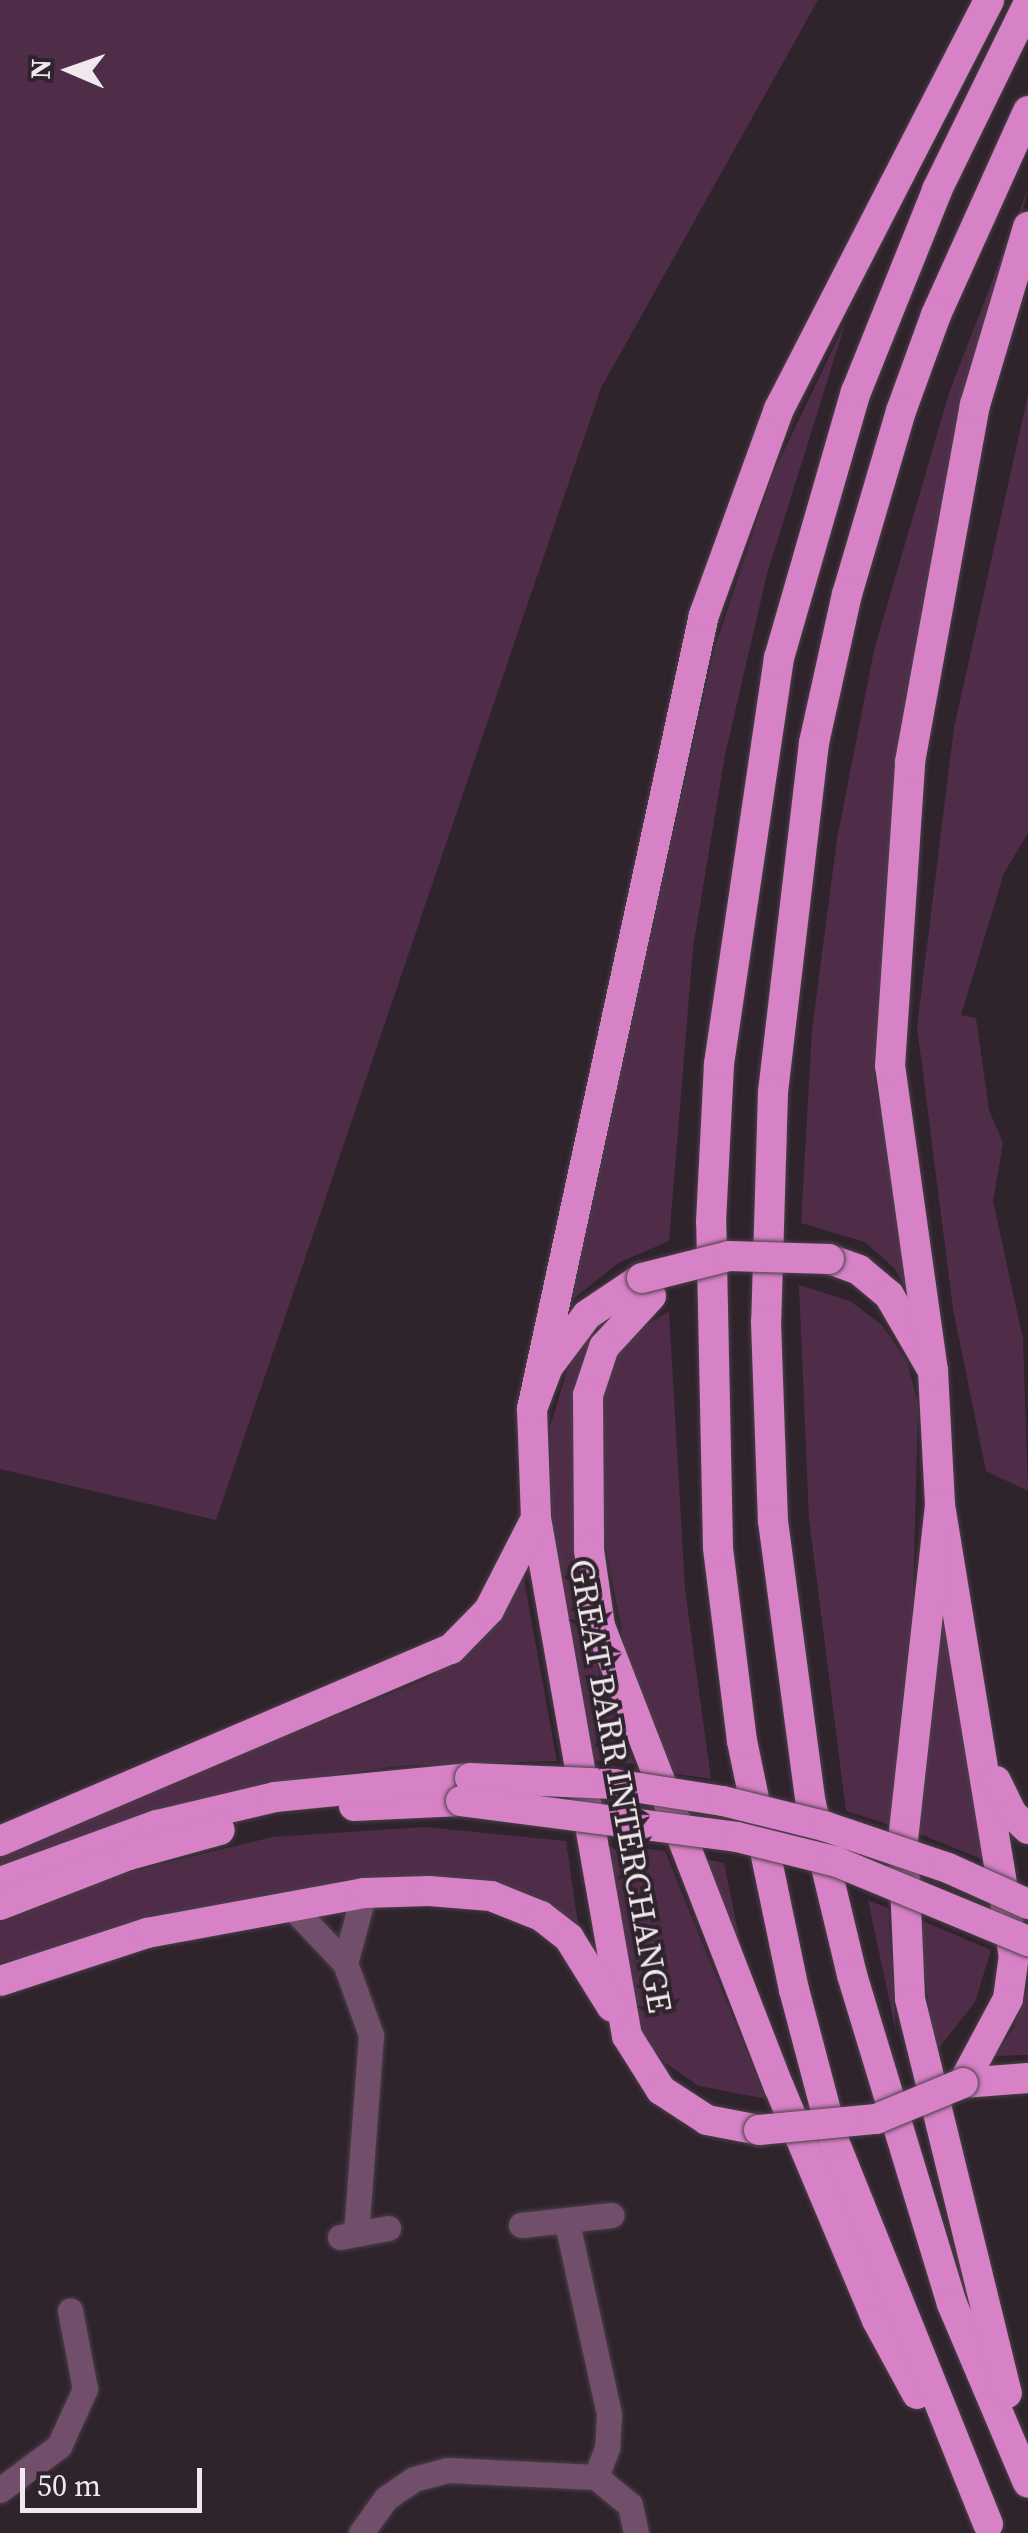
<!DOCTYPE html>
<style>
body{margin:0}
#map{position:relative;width:1028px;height:2533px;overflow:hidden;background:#2f232c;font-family:"Source Serif 4",serif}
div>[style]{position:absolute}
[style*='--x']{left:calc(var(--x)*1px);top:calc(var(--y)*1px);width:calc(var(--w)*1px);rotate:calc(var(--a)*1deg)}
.green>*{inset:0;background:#4f2d49}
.roads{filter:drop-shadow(0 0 2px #4a3f47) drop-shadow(0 0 2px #4a3f47)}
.minor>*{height:25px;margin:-12.5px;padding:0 12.5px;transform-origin:12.5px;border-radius:12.5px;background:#714e6a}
.highway>*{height:30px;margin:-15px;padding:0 15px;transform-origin:15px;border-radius:15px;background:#d781c6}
.bridges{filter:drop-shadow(0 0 2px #4a3f47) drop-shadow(0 0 2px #4a3f47)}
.highway-bridge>*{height:30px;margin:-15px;padding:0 15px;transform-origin:15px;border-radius:15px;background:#d781c6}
span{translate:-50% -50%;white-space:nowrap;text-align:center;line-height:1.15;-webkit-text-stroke:8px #2f232c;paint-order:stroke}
.street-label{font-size:35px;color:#f1e8ef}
.north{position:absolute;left:20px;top:20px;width:100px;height:100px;-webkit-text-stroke:8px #2f232c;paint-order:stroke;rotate:272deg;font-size:28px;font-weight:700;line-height:40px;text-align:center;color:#f1e8ef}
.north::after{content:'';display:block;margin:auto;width:35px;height:45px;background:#f1e8ef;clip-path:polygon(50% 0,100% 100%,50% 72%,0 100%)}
.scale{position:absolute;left:20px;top:2468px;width:182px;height:45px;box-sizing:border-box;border:5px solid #f1e8ef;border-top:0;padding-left:12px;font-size:30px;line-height:35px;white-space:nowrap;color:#f1e8ef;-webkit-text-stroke:8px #2f232c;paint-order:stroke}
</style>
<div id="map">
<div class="green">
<i style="clip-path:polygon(0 0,818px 0,601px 388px,216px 1520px,0 1469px)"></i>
<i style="clip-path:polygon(1028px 189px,1002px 290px,886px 915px,874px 1075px,914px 1301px,894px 1268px,865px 1242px,801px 1223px,812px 1030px,837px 839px,874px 650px,950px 390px)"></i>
<i style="clip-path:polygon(846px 321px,767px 574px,725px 755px,693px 948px,669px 1241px,618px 1263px,567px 1304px,715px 647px,772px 476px)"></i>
<i style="clip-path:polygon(1028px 395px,1028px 833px,1004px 873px,961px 1015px,976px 1018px,989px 1110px,1003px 1143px,993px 1201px,1023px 1339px,1028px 1491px,986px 1471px,953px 1309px,917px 1026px,954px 728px)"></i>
<i style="clip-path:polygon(799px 1285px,850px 1301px,882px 1325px,907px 1361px,918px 1404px,913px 1603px,890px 1825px,846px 1811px,809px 1519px)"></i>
<i style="clip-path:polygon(669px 1311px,685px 1589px,711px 1779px,665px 1772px,628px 1665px,599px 1511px,594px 1411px,611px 1361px,635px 1332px)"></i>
<i style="clip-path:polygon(596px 1320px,577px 1411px,574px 1548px,600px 1680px,634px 1764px,589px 1760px,552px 1544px,550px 1427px,567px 1371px)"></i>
<i style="clip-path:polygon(941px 1546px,986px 1861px,910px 1830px)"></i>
<i style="clip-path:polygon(523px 1574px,557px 1761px,396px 1766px,317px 1778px,0 1865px,0 1851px,422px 1681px,466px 1652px)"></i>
<i style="clip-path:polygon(425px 1827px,566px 1841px,580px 1938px,488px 1883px,421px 1876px,316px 1889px,0 1963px,0 1923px,117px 1875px,272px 1837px)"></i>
<i style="clip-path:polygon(597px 1842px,665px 1851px,766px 2099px,699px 2086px,664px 2062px,639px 2032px)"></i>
<i style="clip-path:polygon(699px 1858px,724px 1863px,747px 1976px)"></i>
<i style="clip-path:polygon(868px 1900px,888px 1908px,896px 2032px)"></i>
<i style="clip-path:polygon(918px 1919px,991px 1950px,975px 2002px,935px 2053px)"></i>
<i style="clip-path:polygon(1028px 1987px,1028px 2055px,995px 2056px,1014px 2027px)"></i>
</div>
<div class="roads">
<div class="minor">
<i style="--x:290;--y:1905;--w:80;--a:46.5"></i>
<i style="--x:345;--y:1963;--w:77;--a:70.1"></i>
<i style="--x:371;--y:2035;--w:199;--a:94.3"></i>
<i style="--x:345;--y:1963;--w:73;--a:-74.8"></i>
<i style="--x:567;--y:2223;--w:196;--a:77.6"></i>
<i style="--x:609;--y:2414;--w:34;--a:93"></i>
<i style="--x:607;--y:2448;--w:31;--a:111"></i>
<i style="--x:521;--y:2225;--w:91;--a:-6.3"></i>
<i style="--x:340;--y:2237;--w:49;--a:-10.6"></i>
<i style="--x:0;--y:2490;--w:74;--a:-36.7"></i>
<i style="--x:59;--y:2446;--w:63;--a:-65.5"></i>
<i style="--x:85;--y:2389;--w:80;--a:-100.8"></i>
<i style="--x:361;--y:2533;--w:43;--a:-54.5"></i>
<i style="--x:386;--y:2498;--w:34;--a:-34"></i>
<i style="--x:414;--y:2479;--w:35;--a:-15"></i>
<i style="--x:448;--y:2470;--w:148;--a:2.7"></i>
<i style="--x:596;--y:2477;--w:44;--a:39.5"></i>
<i style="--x:630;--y:2505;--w:29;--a:78"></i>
</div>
<div class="highway">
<i style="--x:1028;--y:111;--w:224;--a:114.3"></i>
<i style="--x:936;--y:315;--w:102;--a:110"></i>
<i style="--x:901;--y:411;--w:191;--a:106.4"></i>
<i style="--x:847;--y:594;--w:153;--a:102.5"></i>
<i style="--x:814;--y:743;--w:351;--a:96.7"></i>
<i style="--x:773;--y:1092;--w:230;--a:91.7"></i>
<i style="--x:766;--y:1322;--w:199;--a:88"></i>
<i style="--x:773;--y:1521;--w:286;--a:82.4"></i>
<i style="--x:811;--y:1804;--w:176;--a:76.5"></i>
<i style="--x:852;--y:1975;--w:344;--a:73.1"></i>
<i style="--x:952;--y:2304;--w:194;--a:67"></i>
<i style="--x:829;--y:1259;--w:32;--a:20"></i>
<i style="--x:859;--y:1270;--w:39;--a:40"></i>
<i style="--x:889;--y:1295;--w:88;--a:59.9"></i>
<i style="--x:933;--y:1371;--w:134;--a:87"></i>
<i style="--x:940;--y:1505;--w:456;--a:80.7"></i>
<i style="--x:1014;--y:1955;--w:44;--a:97.8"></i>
<i style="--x:1008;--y:1999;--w:95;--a:118.2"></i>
<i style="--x:642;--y:1278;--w:66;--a:146.1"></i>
<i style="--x:587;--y:1315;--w:65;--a:126.9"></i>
<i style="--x:548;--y:1367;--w:45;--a:110.9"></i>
<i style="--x:532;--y:1409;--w:109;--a:87.9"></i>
<i style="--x:536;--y:1518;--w:526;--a:80.04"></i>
<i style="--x:627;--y:2036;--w:64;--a:57.8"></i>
<i style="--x:661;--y:2090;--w:55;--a:33.1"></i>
<i style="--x:707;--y:2120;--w:53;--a:10.9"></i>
<i style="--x:651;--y:1296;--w:69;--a:132.7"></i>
<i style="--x:604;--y:1347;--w:51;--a:108.4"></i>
<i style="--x:588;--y:1395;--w:155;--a:89.6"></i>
<i style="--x:589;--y:1550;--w:77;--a:81.8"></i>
<i style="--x:600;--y:1626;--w:495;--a:68.8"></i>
<i style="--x:779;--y:2087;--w:253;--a:67.2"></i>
<i style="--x:877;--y:2320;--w:84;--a:61.6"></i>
<i style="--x:933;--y:1371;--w:308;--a:-98"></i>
<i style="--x:890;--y:1066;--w:305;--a:-86.2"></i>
<i style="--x:910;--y:762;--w:363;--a:-79.7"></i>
<i style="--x:975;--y:405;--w:186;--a:-73.4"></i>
<i style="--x:532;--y:1409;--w:812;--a:-77.78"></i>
<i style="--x:704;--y:615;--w:219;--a:-70"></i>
<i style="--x:779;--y:409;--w:460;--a:-62.8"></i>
<i style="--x:940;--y:1505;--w:335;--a:96.3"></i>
<i style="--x:903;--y:1838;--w:161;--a:87.5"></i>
<i style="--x:910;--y:1999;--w:406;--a:76.2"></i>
<i style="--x:996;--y:1781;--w:37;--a:64"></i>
<i style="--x:1012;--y:1814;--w:22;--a:43"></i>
<i style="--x:354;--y:1806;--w:107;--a:-2.7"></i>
<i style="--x:0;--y:1841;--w:490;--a:-23.1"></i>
<i style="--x:451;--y:1649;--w:54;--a:-45.7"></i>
<i style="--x:489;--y:1610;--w:103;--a:-62.9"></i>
<i style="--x:0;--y:1882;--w:167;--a:-20"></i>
<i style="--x:157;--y:1825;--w:121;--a:-13.3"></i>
<i style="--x:275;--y:1797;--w:196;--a:-5.6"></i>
<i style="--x:0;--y:1905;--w:138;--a:-21.2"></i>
<i style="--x:129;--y:1855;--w:94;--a:-15.4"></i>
<i style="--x:0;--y:1981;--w:155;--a:-18.1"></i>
<i style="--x:147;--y:1933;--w:221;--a:-10.4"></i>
<i style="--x:364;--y:1893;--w:65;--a:-1.8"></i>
<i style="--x:429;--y:1891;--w:62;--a:4.6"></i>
<i style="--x:491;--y:1896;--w:54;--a:21.8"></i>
<i style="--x:541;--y:1916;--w:36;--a:38"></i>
<i style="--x:569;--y:1938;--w:81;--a:58.1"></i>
<i style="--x:963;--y:2083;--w:65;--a:-4.4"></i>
<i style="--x:988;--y:2524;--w:413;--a:-111.9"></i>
<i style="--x:834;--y:2141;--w:156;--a:-104.8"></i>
<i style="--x:794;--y:1990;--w:254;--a:-101.8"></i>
<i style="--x:742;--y:1741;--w:195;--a:-97.1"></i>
<i style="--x:718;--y:1547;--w:325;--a:-91.2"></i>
<i style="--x:711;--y:1222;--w:158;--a:-87.1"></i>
<i style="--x:719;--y:1064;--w:410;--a:-81.6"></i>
<i style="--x:779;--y:658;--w:277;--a:-73.9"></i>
<i style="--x:856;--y:392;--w:218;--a:-68.1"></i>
<i style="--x:937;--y:190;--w:207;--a:-63.9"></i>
</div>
</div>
<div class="bridges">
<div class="highway-bridge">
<i style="--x:642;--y:1278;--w:90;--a:-14.2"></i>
<i style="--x:729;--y:1256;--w:100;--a:1.7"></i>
<i style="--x:470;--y:1778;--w:144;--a:2.4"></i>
<i style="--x:614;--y:1784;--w:110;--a:8.9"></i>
<i style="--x:723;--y:1801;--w:104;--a:13.9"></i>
<i style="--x:824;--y:1826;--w:131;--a:18.7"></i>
<i style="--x:948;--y:1868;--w:88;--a:24.2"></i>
<i style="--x:461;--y:1801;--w:278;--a:7.4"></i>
<i style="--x:737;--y:1837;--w:103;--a:14"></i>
<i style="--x:837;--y:1862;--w:207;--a:22.5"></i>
<i style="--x:759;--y:2130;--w:118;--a:-5.4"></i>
<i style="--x:876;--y:2119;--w:94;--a:-22.5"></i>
</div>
</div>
<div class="street-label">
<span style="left:621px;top:1786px;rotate:80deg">GREAT BARR INTERCHANGE</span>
</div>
<div class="north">N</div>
<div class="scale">50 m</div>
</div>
